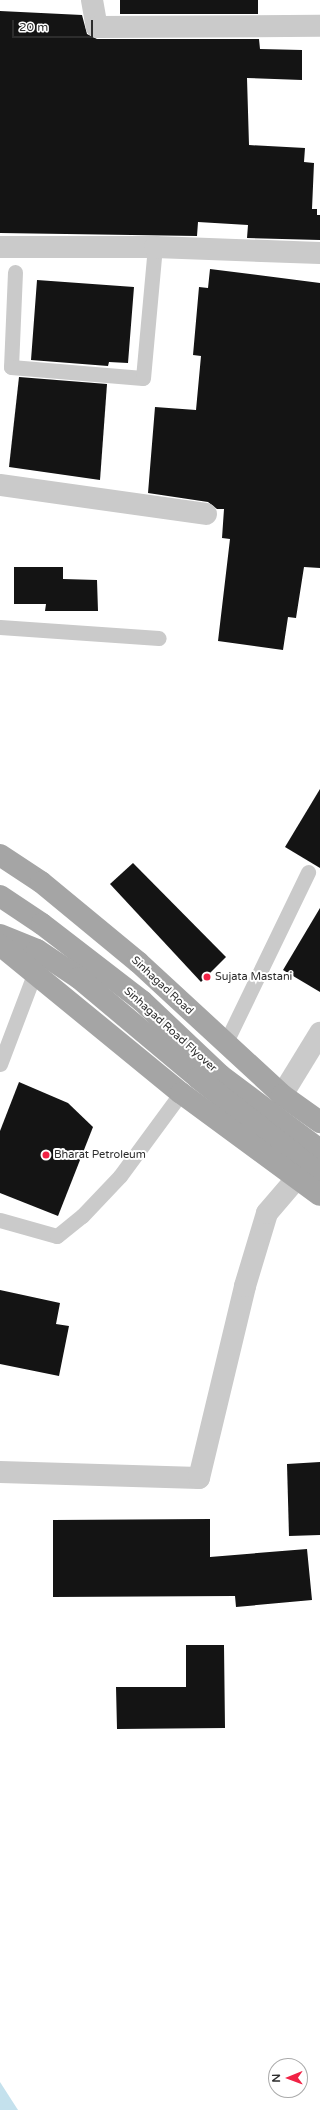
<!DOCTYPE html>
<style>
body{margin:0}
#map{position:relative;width:320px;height:2110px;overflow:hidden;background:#fff;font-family:"Varela Round",sans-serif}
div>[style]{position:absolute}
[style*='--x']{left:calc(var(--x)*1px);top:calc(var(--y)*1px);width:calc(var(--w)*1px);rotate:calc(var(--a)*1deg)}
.water>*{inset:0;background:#c4e1ed}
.building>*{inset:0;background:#141414}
.lane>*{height:15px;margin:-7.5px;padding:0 7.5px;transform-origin:7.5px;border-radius:7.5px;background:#cacaca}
.street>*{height:22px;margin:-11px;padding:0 11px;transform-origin:11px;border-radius:11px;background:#cacaca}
.primary>*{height:22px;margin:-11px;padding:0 11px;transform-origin:11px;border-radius:11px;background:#a5a5a5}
.dots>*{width:11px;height:11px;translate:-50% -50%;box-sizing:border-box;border:2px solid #fff;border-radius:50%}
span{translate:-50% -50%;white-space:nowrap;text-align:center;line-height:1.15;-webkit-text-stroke:4px #fff;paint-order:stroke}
.poi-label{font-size:11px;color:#2d2d2d}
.left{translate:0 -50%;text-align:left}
.street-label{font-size:11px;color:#2d2d2d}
.north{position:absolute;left:268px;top:2058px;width:40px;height:40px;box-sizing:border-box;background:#fff;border:1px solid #ababab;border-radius:50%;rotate:269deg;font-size:11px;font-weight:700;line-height:16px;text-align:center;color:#2d2d2d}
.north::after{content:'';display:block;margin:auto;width:14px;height:18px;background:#f12245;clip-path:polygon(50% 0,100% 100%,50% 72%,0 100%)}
.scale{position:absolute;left:12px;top:20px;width:81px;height:18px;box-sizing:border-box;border:2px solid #2d2d2d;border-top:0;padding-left:5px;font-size:12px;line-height:14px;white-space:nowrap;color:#2d2d2d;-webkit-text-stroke:3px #fff;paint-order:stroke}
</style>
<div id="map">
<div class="water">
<i style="clip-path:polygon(0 2082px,18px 2110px,0 2110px)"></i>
</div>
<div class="building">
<i style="clip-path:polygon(120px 0,258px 0,258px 14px,120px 14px)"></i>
<i style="clip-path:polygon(0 11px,82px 15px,87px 34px,97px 39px,259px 39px,260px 49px,302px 50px,302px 80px,247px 78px,249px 145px,305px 148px,304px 162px,314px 163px,312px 209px,317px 209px,317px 215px,320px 215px,320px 240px,247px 238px,248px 225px,198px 222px,197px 236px,0 233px)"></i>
<i style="clip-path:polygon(210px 269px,320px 283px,320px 568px,304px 567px,296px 618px,288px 617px,283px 650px,218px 641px,230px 539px,222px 538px,224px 509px,217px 509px,208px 502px,148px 493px,155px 407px,196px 410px,201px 356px,193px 355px,199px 287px,208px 288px)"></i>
<i style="clip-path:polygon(37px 280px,134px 287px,128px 363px,109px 362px,108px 366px,31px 360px)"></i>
<i style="clip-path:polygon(19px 377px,107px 384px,100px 480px,9px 467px)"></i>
<i style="clip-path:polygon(14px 567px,63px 567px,63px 579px,97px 580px,98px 611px,45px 611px,46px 604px,14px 604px)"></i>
<i style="clip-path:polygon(320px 789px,320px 868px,285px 847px)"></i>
<i style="clip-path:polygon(133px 863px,226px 957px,201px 982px,110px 884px)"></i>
<i style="clip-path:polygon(320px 908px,320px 992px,283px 970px)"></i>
<i style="clip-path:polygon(19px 1082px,68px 1103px,93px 1127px,58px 1216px,0 1193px,0 1131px)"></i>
<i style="clip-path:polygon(0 1290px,60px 1303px,56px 1324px,69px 1326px,59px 1376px,0 1364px)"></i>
<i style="clip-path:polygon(320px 1462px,320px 1535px,289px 1536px,287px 1464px)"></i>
<i style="clip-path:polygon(210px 1519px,210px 1557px,307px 1549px,312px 1600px,236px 1607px,235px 1596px,53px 1597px,53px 1520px)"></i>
<i style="clip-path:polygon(186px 1645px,224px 1645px,225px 1728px,117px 1729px,116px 1687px,186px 1687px)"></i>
</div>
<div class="lane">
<i style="--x:15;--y:272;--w:95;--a:92.4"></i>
<i style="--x:11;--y:367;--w:132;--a:4.8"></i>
<i style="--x:143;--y:378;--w:132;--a:-84.8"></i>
<i style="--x:0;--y:627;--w:159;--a:4"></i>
<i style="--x:225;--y:1044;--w:191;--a:-64.2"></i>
<i style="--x:0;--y:1064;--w:98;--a:-69.2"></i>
<i style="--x:0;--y:1220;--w:59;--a:15.7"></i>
<i style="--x:57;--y:1236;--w:32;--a:-39"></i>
<i style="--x:82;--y:1216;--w:55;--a:-46.5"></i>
<i style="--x:120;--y:1176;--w:103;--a:-53.7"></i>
</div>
<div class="street">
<i style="--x:92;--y:0;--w:27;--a:80"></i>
<i style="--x:97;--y:27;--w:223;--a:-0.3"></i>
<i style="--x:0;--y:247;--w:155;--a:0"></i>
<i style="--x:155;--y:247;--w:165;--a:2.1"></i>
<i style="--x:0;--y:485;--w:208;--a:8"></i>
<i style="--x:282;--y:1095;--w:73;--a:-58.5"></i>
<i style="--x:0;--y:1472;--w:199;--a:1.7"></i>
<i style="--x:199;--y:1478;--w:197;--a:-76.5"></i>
<i style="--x:245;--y:1286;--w:76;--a:-73.2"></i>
<i style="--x:267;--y:1213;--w:45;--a:-49.5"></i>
</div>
<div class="primary">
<i style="--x:0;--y:855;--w:49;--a:33.4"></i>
<i style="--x:41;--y:882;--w:126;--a:39.5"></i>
<i style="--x:138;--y:962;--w:196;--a:42.7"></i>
<i style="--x:282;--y:1095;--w:47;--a:35.4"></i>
<i style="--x:0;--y:896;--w:50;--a:33.7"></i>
<i style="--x:42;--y:924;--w:126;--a:37.6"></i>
<i style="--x:142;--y:1001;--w:108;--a:43.5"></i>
<i style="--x:220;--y:1075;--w:125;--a:36.9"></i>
<i style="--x:0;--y:935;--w:40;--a:22"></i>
<i style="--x:37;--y:950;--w:50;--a:33.7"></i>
<i style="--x:79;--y:978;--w:155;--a:40"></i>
<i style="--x:198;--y:1078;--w:155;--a:38.2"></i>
<i style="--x:0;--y:945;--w:234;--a:39.3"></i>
<i style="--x:181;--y:1093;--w:172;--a:36.3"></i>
</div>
<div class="dots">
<i style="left:207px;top:977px;background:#f12245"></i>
<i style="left:46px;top:1155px;background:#f12245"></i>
</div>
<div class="poi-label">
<span class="left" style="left:215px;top:977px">Sujata Mastani</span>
<span class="left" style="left:54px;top:1155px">Bharat Petroleum</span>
</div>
<div class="street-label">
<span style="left:162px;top:986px;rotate:43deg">Sinhagad Road</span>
<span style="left:170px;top:1030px;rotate:42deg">Sinhagad Road Flyover</span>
</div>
<div class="north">N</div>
<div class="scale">20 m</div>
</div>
